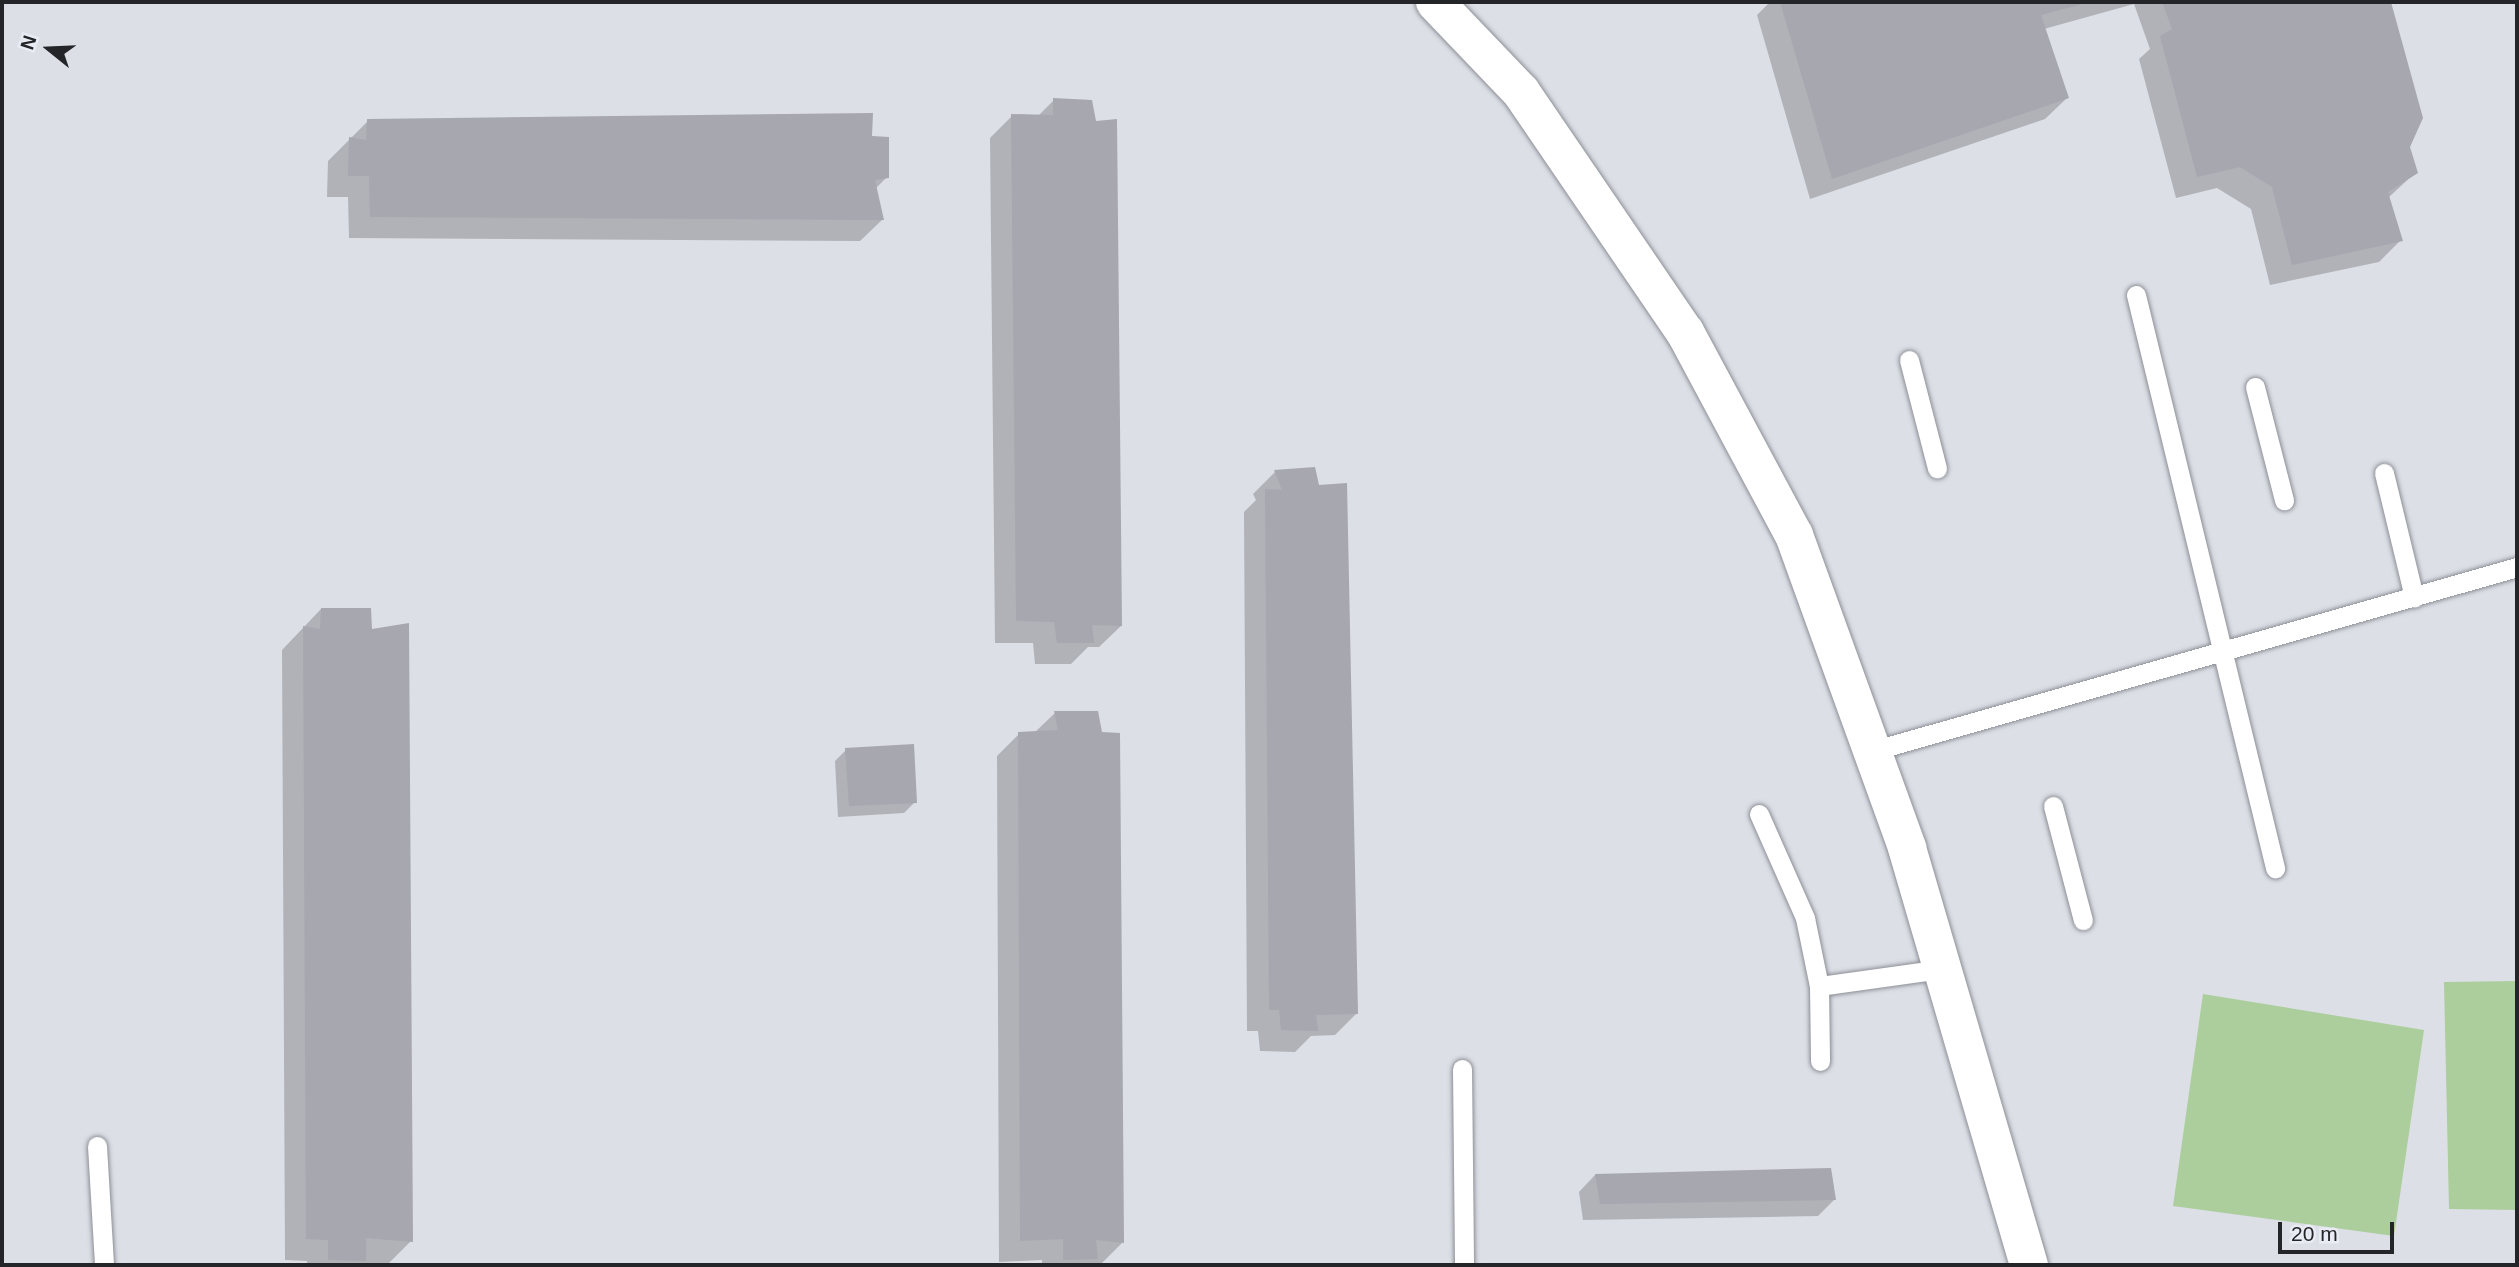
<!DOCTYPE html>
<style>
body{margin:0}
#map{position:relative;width:2519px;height:1267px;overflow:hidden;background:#dcdfe6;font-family:Helvetica,sans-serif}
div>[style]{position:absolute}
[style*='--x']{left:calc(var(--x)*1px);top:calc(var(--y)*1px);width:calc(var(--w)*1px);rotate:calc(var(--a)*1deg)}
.green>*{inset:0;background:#acce9d}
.shadow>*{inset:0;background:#0003}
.building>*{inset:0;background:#a6a7af}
.roads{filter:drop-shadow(0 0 2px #8d8f96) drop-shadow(0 0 2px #8d8f96)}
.service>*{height:19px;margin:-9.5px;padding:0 9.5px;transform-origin:9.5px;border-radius:9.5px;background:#fff}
.tertiary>*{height:38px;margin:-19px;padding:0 19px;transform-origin:19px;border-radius:19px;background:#fff}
span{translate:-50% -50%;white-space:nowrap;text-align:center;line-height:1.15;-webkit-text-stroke:7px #e9ecf4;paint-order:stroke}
.frame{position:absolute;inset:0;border:4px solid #242528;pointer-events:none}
.north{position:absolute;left:14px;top:14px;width:70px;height:70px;-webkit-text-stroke:5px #e9ecf4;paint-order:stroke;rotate:288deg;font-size:19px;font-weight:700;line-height:28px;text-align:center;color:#242528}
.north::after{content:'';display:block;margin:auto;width:24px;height:32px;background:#242528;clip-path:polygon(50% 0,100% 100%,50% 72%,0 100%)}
.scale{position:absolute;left:2278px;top:1222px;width:116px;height:32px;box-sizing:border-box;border:4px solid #242528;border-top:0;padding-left:9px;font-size:21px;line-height:24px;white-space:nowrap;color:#242528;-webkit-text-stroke:5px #e9ecf4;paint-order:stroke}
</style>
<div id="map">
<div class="green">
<i style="clip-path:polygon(2517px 981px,2517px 1210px,2449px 1209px,2444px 982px)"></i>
<i style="clip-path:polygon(2203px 994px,2424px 1030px,2394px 1236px,2173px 1206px)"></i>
</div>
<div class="shadow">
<i style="clip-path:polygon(1770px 2px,2389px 2px,2421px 118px,2408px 147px,2416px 172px,2388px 198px,2401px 240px,2379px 262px,2270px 285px,2251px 209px,2217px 188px,2176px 198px,2139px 59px,2150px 49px,2134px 4px,2044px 29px,2067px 98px,2045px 119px,1810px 199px,1757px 15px)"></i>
<i style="clip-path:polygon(1054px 100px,1121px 626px,1099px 647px,1088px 647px,1071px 664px,1035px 664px,1033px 643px,995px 643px,990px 138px,1012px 116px,1038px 116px)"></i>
<i style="clip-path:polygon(368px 121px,870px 137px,887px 177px,875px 189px,882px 220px,860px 241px,349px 238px,348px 197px,327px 197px,328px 161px)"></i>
<i style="clip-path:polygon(1314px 469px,1357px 1013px,1335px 1035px,1311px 1036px,1295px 1052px,1260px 1051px,1258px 1031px,1247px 1031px,1244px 512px,1256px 500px,1253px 494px,1275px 472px)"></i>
<i style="clip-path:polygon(321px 609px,411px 1241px,389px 1263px,307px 1265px,307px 1261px,285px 1260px,282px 650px)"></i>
<i style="clip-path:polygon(1055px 713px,1096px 713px,1123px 1242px,1101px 1264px,1090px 1265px,1042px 1265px,1042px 1260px,999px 1262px,997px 756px,1019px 734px,1034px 733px)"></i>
<i style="clip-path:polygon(846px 750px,915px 802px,904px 813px,838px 817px,835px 761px)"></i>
<i style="clip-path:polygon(1595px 1175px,1834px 1200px,1818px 1216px,1583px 1220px,1579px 1192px)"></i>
</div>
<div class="building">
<i style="clip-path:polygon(1780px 2px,2086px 2px,2086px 3px,2041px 15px,2069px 98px,1832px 179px)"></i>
<i style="clip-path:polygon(2162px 2px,2391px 2px,2423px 118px,2410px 147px,2418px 173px,2388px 192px,2403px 241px,2292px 265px,2272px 187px,2240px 167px,2197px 177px,2160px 36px,2172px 29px)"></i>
<i style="clip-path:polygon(1053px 98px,1092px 100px,1096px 121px,1117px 119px,1122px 626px,1092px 625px,1094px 643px,1057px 643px,1054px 622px,1016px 621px,1011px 114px,1053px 115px)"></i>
<i style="clip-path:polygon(873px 113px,872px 136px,889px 137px,889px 178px,875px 180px,884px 220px,370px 217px,369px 176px,348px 176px,349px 137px,366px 140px,367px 119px)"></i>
<i style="clip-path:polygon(1315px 467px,1319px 485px,1347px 483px,1358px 1014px,1316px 1015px,1318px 1031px,1281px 1030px,1279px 1010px,1269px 1010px,1265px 489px,1282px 490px,1274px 470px)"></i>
<i style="clip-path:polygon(321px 608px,371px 608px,372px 629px,409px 623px,413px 1242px,366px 1238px,366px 1261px,328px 1260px,328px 1240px,306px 1239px,303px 626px,320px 629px)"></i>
<i style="clip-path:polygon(1054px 711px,1098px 711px,1102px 732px,1120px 733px,1124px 1243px,1096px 1240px,1098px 1259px,1063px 1260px,1063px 1239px,1020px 1241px,1018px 732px,1058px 730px)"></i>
<i style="clip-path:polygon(914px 744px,917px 803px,849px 806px,845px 748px)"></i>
<i style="clip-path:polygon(1831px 1168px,1836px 1200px,1600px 1204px,1595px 1174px)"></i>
</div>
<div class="roads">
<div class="service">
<i style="--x:2136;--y:295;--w:590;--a:76.36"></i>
<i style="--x:1909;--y:360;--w:112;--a:75.5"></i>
<i style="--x:2255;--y:387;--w:117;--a:75.6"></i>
<i style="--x:2384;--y:473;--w:128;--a:76.4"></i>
<i style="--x:1872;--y:751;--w:671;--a:-15.92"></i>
<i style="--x:2053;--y:806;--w:118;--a:75.3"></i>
<i style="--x:1759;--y:814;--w:114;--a:66.1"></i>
<i style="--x:1805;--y:918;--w:69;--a:78.4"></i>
<i style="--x:1819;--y:986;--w:75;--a:89.2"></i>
<i style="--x:1819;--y:986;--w:124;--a:-7.9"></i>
<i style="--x:1462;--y:1069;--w:196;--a:89.4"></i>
<i style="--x:97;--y:1146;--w:119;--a:86.6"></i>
</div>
<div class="tertiary">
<i style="--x:1435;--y:2;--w:124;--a:46.3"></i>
<i style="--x:1521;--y:92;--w:291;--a:55.7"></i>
<i style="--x:1685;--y:332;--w:230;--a:61.8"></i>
<i style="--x:1794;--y:535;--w:333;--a:70.1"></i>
<i style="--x:1907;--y:848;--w:434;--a:73.7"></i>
</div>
</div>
<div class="frame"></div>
<div class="north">N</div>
<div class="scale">20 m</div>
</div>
